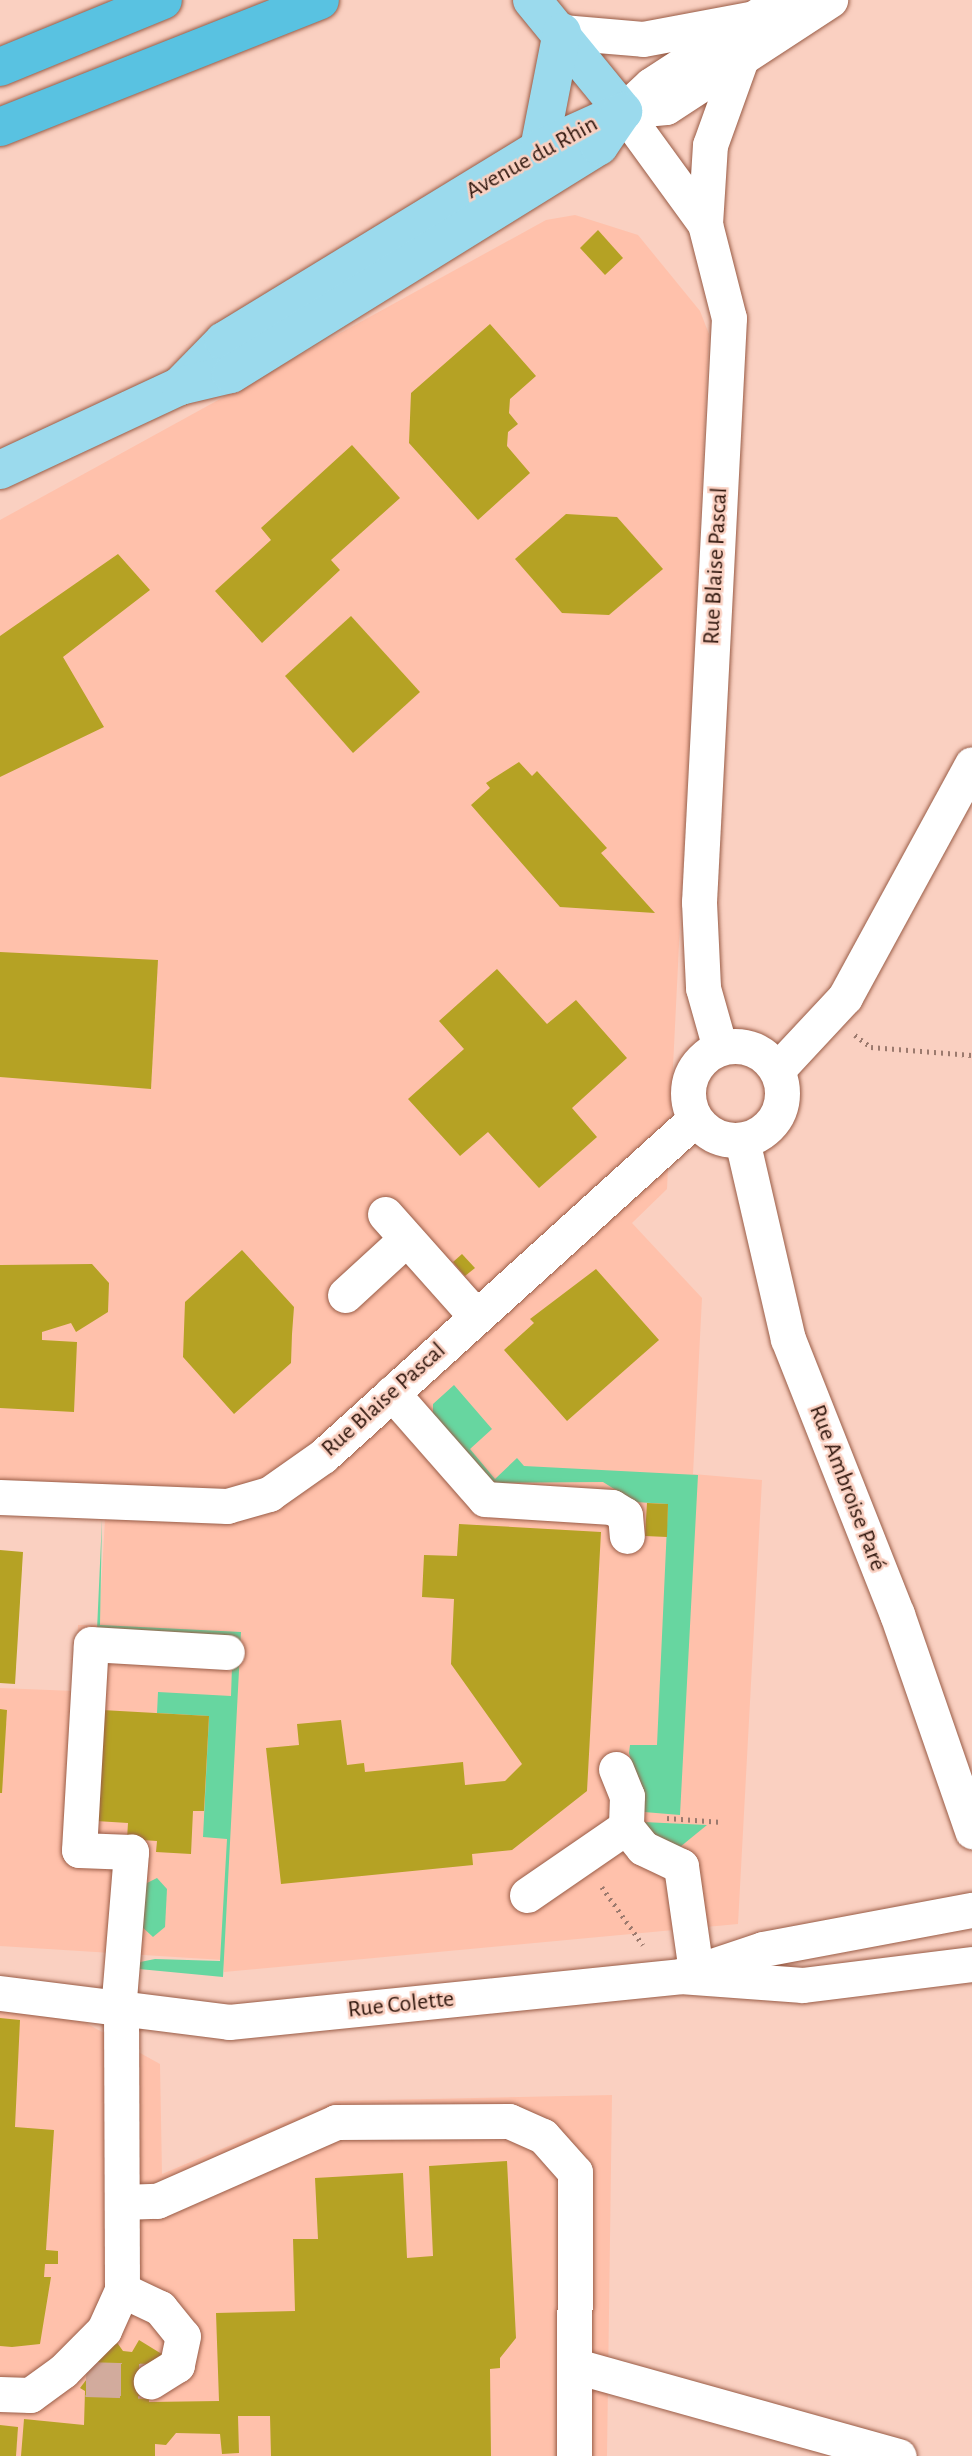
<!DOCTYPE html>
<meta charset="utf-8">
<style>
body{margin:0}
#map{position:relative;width:972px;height:2456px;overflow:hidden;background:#fad0c1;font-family:"Alegreya Sans",sans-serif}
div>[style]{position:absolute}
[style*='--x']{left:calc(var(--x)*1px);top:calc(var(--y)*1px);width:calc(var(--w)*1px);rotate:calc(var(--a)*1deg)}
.built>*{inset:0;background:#ffc1ab}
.green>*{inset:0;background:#67d6a0}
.building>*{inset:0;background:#b5a224}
.minor-tunnel>*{height:35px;margin-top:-17.5px;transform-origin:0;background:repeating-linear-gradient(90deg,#d2ab9d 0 35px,transparent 0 53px)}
.path>*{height:4.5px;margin-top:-2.25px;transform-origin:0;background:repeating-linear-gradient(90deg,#9c7a6e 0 2px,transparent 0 7px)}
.roads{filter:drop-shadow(0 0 2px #995c46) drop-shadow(0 0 2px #995c46)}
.minor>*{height:35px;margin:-17.5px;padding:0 17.5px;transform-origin:17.5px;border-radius:17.5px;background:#fff}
.minor>.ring{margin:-17.5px;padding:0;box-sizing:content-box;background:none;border:35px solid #fff;border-radius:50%}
.major>*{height:38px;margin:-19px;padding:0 19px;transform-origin:19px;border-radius:19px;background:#9bdaed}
.highway>*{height:38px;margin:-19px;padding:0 19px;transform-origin:19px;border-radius:19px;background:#59c2e1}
span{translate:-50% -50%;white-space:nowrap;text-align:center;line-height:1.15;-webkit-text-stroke:5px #fad0c1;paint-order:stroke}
.street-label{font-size:24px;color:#30170e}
</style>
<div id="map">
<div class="built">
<i style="clip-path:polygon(575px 215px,638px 235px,700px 311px,709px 334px,667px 1189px,632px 1223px,702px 1298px,693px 1474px,762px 1480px,738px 1924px,224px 1972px,223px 1960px,0 1946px,0 1688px,74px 1691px,78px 1625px,99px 1625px,105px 1519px,0 1514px,0 520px,546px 220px)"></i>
<i style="clip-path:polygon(0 2008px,84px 2022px,160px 2064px,162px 2174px,336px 2101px,612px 2095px,607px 2456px,0 2456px)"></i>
</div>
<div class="green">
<i style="clip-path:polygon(454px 1385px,492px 1429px,470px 1449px,495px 1479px,517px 1458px,524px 1466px,698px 1475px,680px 1815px,644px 1812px,629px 1753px,630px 1745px,657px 1745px,668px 1504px,635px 1502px,603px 1482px,488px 1483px,433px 1421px,433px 1404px)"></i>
<i style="clip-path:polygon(102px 1519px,100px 1625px,241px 1632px,223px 1977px,139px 1969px,140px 1962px,155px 1959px,220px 1961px,227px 1839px,203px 1837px,209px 1716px,157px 1713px,158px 1692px,231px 1696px,233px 1637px,97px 1630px)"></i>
<i style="clip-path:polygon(643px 1822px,707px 1825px,680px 1847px,659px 1843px)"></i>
<i style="clip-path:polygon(157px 1878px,167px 1889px,165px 1927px,153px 1937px,141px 1926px,145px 1884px)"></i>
</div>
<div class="building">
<i style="clip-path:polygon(598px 230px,623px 258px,605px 275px,580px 248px)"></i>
<i style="clip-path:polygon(490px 324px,536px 376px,510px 399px,509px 413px,518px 424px,508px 432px,507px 446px,530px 473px,478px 520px,409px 443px,411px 393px)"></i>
<i style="clip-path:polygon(352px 445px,400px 498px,331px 560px,340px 570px,262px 643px,215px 591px,271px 540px,261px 528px)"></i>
<i style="clip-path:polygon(566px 514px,617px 517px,663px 569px,609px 615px,562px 613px,515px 559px)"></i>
<i style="clip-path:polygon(118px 554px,150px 590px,63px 657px,104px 727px,0 777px,0 636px)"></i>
<i style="clip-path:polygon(351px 616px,420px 692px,353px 753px,285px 676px)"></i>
<i style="clip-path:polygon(519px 762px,532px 776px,537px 771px,607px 848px,601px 853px,655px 913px,560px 907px,471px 805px,490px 788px,486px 783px)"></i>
<i style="clip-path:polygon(0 952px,158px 960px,151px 1089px,0 1077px)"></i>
<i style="clip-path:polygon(497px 969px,547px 1024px,576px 1000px,627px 1058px,572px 1108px,597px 1137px,539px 1188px,488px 1132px,460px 1156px,408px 1099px,464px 1049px,439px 1021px)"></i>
<i style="clip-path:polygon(242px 1250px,294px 1307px,292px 1334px,291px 1363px,234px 1414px,183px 1357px,185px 1302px)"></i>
<i style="clip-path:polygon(462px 1254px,475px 1268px,465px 1276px,453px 1262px)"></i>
<i style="clip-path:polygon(92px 1264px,109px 1283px,108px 1312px,76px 1332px,71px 1323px,42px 1332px,42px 1340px,77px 1342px,74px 1412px,0 1408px,0 1265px)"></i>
<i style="clip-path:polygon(596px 1269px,659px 1340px,567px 1421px,504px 1350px,534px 1323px,530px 1319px)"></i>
<i style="clip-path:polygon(647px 1503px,668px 1504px,667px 1537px,645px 1536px)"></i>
<i style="clip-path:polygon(459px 1524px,601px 1532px,587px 1791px,512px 1850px,472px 1854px,473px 1865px,281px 1884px,266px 1748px,299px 1745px,297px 1724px,341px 1720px,347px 1765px,364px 1763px,365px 1772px,463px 1762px,465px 1785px,505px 1781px,522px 1764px,451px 1664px,454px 1599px,422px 1597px,424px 1555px,457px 1556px)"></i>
<i style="clip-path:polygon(0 1550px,23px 1552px,15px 1684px,0 1683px)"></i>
<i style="clip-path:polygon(0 1709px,7px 1710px,2px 1793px,0 1793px)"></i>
<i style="clip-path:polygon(102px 1710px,209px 1716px,204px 1811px,193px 1811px,191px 1854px,156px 1852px,157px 1841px,127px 1839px,128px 1823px,96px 1821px)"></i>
<i style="clip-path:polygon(0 2018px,20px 2020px,15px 2127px,54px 2130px,46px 2250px,58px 2251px,58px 2264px,45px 2264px,44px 2277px,51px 2277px,40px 2344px,12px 2347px,0 2346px)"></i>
<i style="clip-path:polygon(507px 2161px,516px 2338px,500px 2358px,500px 2368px,490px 2369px,491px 2456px,271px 2456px,270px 2416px,238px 2416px,239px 2453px,222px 2454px,220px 2434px,176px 2433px,166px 2445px,155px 2444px,155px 2456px,21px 2456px,24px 2419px,84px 2425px,85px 2391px,80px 2388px,99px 2363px,89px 2351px,111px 2334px,123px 2351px,132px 2352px,139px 2340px,165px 2356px,149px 2385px,149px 2402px,219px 2401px,216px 2313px,295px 2311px,293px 2239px,318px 2239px,315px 2178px,403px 2173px,407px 2258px,433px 2256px,429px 2166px)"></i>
<i style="clip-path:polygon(0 2425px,18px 2427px,16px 2456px,0 2456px)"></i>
</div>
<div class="minor-tunnel">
<i style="--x:86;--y:2379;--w:65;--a:1.8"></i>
</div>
<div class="path">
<i style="--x:855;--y:1035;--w:20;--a:37"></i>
<i style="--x:871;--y:1047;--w:101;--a:4.5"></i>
<i style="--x:667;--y:1818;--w:55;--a:4.2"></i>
<i style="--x:602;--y:1887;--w:71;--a:54.7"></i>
</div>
<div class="roads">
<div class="minor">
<i style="--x:562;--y:32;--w:81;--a:4.9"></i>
<i style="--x:643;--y:39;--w:114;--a:-10.6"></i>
<i style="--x:623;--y:111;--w:140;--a:54"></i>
<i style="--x:705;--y:224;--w:97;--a:75.7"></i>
<i style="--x:729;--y:318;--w:585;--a:92.94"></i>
<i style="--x:699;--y:902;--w:86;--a:87.3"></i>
<i style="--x:703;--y:988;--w:62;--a:74.2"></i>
<i style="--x:623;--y:111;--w:43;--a:-5.3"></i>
<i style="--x:666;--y:107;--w:196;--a:-33.1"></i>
<i style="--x:623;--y:111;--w:38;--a:-43"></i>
<i style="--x:651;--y:85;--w:156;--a:-33"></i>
<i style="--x:705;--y:224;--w:79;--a:-86.4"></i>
<i style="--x:710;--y:145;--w:91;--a:-70.2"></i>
<i class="ring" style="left:688px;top:1046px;width:59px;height:59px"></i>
<i style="--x:777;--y:1070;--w:100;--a:-47"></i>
<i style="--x:845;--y:997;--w:265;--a:-61.4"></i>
<i style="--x:742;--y:1140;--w:204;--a:77"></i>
<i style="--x:788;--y:1339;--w:296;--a:68.4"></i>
<i style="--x:897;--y:1614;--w:230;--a:70.9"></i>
<i style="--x:385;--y:1214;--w:137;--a:48.3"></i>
<i style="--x:345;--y:1295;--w:83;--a:-42.6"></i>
<i style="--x:392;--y:1393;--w:141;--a:48.7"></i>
<i style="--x:485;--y:1499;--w:127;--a:3.6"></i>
<i style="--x:612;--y:1507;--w:15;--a:32"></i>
<i style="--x:625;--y:1515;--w:21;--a:85"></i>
<i style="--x:0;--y:1497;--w:227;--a:2.3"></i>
<i style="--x:227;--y:1506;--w:44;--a:-15.9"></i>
<i style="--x:269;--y:1494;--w:66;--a:-35.1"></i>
<i style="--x:323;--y:1456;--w:502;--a:-42.17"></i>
<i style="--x:616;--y:1769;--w:29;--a:68"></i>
<i style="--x:627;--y:1796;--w:31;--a:92"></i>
<i style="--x:626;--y:1827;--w:27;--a:51"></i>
<i style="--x:643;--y:1848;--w:42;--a:25.3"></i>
<i style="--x:681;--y:1866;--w:106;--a:81.9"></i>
<i style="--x:527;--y:1895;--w:120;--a:-34.5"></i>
<i style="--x:697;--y:1971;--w:70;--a:-18.4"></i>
<i style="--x:763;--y:1949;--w:213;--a:-10.6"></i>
<i style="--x:0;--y:1993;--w:231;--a:7.2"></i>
<i style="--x:229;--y:2022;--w:453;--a:-5.8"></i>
<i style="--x:680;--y:1976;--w:123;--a:4.2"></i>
<i style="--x:803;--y:1985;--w:170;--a:-7.1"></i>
<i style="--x:118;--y:2011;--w:160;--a:-85.3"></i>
<i style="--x:131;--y:1852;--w:52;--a:-177.8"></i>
<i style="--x:79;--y:1850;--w:206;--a:-86.7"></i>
<i style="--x:91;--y:1644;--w:136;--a:3.4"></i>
<i style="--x:122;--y:2202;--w:35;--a:-2"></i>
<i style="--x:157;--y:2201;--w:196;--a:-23.8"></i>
<i style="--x:336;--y:2122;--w:173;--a:-0.3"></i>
<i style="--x:509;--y:2121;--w:37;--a:24"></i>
<i style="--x:543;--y:2136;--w:48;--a:48.4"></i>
<i style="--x:575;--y:2172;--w:284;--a:90.2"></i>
<i style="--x:122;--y:2290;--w:42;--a:25.3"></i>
<i style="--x:160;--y:2308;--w:36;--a:51"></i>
<i style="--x:183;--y:2336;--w:30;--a:102"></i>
<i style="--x:177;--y:2365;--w:31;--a:148"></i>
<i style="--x:576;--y:2366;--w:335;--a:15.6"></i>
<i style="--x:0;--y:2394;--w:30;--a:2"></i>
<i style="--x:30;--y:2395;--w:41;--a:-36"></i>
<i style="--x:63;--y:2371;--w:58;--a:-45"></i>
<i style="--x:104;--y:2330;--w:44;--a:-65.8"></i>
<i style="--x:122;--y:2290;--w:278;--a:-90.2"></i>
</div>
<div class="major">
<i style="--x:532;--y:0;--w:144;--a:50.7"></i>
<i style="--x:539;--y:149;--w:119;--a:-78.9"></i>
<i style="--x:180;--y:386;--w:63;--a:-45.6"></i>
<i style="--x:224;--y:341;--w:369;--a:-31.4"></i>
<i style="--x:539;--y:149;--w:92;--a:-24.3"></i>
<i style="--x:0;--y:470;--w:199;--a:-25"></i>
<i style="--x:180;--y:386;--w:52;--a:-13.2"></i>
<i style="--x:231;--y:374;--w:433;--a:-31.8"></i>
<i style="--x:599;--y:146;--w:42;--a:-55.6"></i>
</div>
<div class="highway">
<i style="--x:0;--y:67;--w:176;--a:-22.3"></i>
<i style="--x:0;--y:127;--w:344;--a:-21.6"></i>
</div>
</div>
<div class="street-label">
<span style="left:532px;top:158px;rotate:-29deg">Avenue du Rhin</span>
<span style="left:716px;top:566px;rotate:-87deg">Rue Blaise Pascal</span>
<span style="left:384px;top:1400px;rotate:-42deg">Rue Blaise Pascal</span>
<span style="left:847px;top:1488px;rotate:69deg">Rue Ambroise Paré</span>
<span style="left:401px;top:2005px;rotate:-6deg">Rue Colette</span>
</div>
</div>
